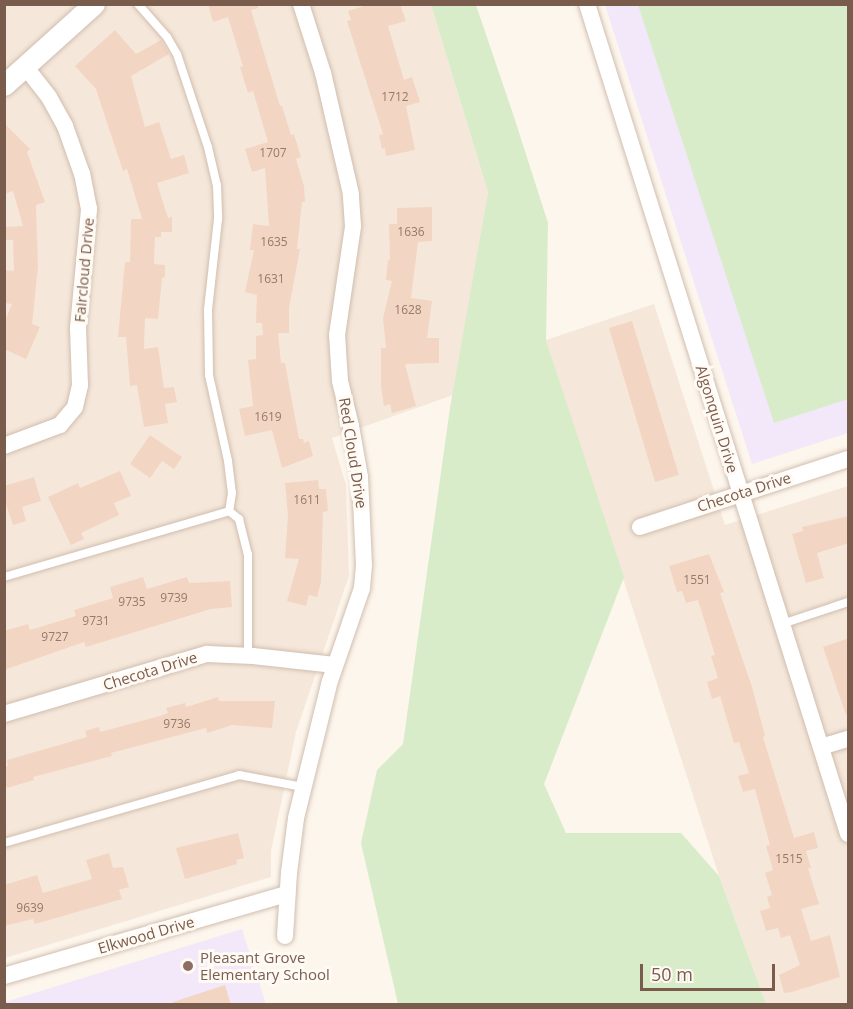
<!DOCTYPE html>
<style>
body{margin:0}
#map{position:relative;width:853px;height:1009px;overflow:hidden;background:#fdf6ec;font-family:"Open Sans",sans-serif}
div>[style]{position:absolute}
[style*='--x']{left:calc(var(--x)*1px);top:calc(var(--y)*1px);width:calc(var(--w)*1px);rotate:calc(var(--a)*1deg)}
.residential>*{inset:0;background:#f5e8da}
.education>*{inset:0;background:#f3e8fa}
.green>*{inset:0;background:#d8ecc9}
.building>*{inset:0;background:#f3d5c3}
.roads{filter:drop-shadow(0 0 2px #d1beb0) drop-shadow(0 0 2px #d1beb0)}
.service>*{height:8px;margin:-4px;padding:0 4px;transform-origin:4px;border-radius:4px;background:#fff}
.minor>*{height:16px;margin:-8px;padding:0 8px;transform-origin:8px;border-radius:8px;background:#fff}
.tertiary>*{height:21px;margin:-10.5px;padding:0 10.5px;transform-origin:10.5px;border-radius:10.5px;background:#fff}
.dots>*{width:16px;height:16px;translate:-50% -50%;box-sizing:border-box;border:3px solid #fffaf3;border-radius:50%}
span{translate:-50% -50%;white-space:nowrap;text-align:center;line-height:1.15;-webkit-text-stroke:6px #fffaf3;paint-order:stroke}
.number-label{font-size:12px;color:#987a6a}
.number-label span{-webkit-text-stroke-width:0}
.street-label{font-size:15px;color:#7a5c4d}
.education-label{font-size:15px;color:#785e54}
.left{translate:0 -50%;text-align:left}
.frame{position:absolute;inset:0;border:6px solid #7a5c4d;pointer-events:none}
.scale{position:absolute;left:640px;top:964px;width:135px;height:27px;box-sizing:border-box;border:3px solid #7a5c4d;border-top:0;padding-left:8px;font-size:18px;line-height:21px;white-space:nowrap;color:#7a5c4d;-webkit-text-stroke:4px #fffaf3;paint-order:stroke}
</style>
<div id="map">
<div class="residential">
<i style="clip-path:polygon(5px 5px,431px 5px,488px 192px,453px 395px,332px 438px,346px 485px,349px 576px,296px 732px,271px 851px,271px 877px,5px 958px)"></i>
<i style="clip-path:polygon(654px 304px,725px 525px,848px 486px,848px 1004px,766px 1004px,719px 876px,546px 340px)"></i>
</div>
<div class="education">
<i style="clip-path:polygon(605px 5px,848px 5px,848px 433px,752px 464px)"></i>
<i style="clip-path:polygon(242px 929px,266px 1004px,5px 1004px,5px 1002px)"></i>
</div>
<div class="green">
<i style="clip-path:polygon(431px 5px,476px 5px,515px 120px,548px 223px,546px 340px,624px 577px,544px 784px,566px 833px,681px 833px,719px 876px,766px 1004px,398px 1004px,361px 843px,377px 770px,403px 744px,450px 408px,488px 192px)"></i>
<i style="clip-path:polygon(638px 5px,848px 5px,848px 399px,774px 423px)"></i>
</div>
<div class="building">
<i style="clip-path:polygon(208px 4px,258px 4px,258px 8px,251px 10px,280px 106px,282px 106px,291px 135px,294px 134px,301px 157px,296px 159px,304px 186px,305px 202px,302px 202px,297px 249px,300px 249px,289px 308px,289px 333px,278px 333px,281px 363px,285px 363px,299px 439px,303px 439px,304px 443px,309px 441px,313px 456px,282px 468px,272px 430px,245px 436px,239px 409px,253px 406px,248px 360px,256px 359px,256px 336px,263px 335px,262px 323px,256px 323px,257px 295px,245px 292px,254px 250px,250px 250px,253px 224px,269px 226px,265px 168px,252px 172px,245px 149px,268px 142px,253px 91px,248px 93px,240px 67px,243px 66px,228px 17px,213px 22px)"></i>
<i style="clip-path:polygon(370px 4px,400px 4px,406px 21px,388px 26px,404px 80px,412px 77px,420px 102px,406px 106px,415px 150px,386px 156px,385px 148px,382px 149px,379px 135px,383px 134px,347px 21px,351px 20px,348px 11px)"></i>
<i style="clip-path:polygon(115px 30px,136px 54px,161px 40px,169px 54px,131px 76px,145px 127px,159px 122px,171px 159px,184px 155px,189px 173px,157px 183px,168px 218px,172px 217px,172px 232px,161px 232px,161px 237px,155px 237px,154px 264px,165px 265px,165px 277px,162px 278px,158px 319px,145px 318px,144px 349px,158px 347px,164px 388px,174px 387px,177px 402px,165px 404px,168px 423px,144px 427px,137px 385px,130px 386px,126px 337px,118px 337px,125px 262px,130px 262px,131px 219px,142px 219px,127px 169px,123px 171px,96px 89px,75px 66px)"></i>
<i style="clip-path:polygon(4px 123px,30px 149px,27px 152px,45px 202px,36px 205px,38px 267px,32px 324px,40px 327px,26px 359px,4px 349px,4px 323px,12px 304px,4px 303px,4px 270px,14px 271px,13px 240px,4px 240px,4px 227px,23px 226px,13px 191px,4px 194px)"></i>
<i style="clip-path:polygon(432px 207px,432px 241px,418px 242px,411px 298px,432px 301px,427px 338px,439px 338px,439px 363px,405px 364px,416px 406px,392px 413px,390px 404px,384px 406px,381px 387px,381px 348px,386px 348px,383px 318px,392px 281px,386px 280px,388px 260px,390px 260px,389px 224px,397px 224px,397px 208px)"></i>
<i style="clip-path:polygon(632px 321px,679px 475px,655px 482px,609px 328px)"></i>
<i style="clip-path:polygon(150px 435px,182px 457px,174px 469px,162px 461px,150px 478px,130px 464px)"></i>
<i style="clip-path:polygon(120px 471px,131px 496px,114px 503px,119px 515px,81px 533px,84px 539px,71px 545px,48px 497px,78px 483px,80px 488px)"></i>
<i style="clip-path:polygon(34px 477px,41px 501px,22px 507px,26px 521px,13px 525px,4px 498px,4px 486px)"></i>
<i style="clip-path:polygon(318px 480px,319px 489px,326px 489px,328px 511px,323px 512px,321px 582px,317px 597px,309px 595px,306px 606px,287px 601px,299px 559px,285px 558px,288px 516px,285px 483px)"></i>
<i style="clip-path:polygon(849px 516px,849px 543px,817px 553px,824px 578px,806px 583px,792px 534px,803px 531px,802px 527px)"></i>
<i style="clip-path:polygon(709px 554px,724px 592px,720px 593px,752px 687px,765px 736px,763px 737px,794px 838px,814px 832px,818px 848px,806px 851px,811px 868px,808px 868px,819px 904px,801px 909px,811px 941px,830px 935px,840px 977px,792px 992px,784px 993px,779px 975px,800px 965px,790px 935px,781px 938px,778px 928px,766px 931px,760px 911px,770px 908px,767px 897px,772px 895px,765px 873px,773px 870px,766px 846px,770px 845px,755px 789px,743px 792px,738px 776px,749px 773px,739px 742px,734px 743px,720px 696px,712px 699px,707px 682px,718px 678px,711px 656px,715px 655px,698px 600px,686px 603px,682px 591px,677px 592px,669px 566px)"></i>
<i style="clip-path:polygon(143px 577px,147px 589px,187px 577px,189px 583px,230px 581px,232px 607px,211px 609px,86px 647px,84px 642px,4px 670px,4px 631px,28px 624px,30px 630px,76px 616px,74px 610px,113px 598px,110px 587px)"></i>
<i style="clip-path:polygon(849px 638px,849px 714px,846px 715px,823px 647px)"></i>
<i style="clip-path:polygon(218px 697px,219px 701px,275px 701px,272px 728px,232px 725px,207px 733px,206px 728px,111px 753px,112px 756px,33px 777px,34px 780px,7px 788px,4px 779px,4px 767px,8px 766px,7px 760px,87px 737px,85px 731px,99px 727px,100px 732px,160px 716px,168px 713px,166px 708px,185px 703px,186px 707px)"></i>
<i style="clip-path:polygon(238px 833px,244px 858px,236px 860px,237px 864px,185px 879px,176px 848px)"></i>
<i style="clip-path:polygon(109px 853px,113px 868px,123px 867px,129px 887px,119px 890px,122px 899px,35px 924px,33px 919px,4px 926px,4px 885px,37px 875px,43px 893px,92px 879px,86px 860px)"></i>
<i style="clip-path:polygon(225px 985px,231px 1005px,174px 1005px,173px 1002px)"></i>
</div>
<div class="roads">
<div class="service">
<i style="--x:138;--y:4;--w:44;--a:48.7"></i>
<i style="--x:167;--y:37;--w:20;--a:60"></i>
<i style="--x:177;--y:54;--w:98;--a:71.6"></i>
<i style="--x:208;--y:147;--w:39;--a:77"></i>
<i style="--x:217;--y:185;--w:34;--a:88"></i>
<i style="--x:218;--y:219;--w:92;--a:96.3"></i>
<i style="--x:208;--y:310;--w:65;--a:89.1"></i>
<i style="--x:209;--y:375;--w:88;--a:77.5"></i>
<i style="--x:228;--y:461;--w:32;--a:83"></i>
<i style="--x:232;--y:493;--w:18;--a:99"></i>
<i style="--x:4;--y:577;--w:234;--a:-16.3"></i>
<i style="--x:229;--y:511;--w:13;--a:39"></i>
<i style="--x:239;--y:519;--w:36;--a:76"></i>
<i style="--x:248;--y:554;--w:102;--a:90"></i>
<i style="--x:782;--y:624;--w:70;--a:-18.4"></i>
<i style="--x:4;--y:843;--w:245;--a:-16.1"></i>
<i style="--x:239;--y:775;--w:65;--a:10.6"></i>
</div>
<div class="minor">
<i style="--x:587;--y:4;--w:870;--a:72.54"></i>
<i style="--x:4;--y:446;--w:60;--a:-20.6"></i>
<i style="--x:60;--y:425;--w:23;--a:-50"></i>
<i style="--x:75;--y:407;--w:23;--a:-77"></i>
<i style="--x:80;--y:385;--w:57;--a:-92"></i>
<i style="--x:78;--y:328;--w:120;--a:-84.7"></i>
<i style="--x:89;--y:209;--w:36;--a:-101"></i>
<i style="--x:82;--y:174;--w:51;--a:-109.5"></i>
<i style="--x:65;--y:126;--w:33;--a:-119"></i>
<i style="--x:49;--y:97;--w:39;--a:-128"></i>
<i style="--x:640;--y:527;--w:219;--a:-18.1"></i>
<i style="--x:4;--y:714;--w:212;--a:-16.5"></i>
<i style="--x:207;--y:654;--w:46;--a:2.5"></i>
<i style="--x:253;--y:656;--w:82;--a:6.3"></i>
<i style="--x:821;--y:747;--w:28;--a:-17"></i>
<i style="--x:285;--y:936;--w:63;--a:-86.4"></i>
<i style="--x:289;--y:873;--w:55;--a:-82.7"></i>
<i style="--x:296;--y:818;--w:141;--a:-76.1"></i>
<i style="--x:330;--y:681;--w:98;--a:-71"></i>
<i style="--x:362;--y:588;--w:23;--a:-85"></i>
<i style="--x:364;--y:565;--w:88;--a:-92.6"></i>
<i style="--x:360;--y:477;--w:52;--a:-100"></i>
<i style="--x:351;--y:426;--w:46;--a:-103.7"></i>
<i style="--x:340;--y:381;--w:46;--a:-93.7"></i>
<i style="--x:337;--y:335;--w:110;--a:-81.6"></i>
<i style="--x:353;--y:226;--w:32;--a:-94"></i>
<i style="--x:351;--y:194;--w:124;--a:-103"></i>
<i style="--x:323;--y:73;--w:72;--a:-107.7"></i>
<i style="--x:4;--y:976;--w:295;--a:-16.2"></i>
</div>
<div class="tertiary">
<i style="--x:4;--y:85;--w:121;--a:-42"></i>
</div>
</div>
<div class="dots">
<i style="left:188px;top:966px;background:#8d6e63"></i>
</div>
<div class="number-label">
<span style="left:395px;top:97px">1712</span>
<span style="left:273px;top:153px">1707</span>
<span style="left:411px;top:232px">1636</span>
<span style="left:274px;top:242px">1635</span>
<span style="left:271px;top:279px">1631</span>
<span style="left:408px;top:310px">1628</span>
<span style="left:268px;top:417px">1619</span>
<span style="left:307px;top:500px">1611</span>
<span style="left:697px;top:580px">1551</span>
<span style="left:174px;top:598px">9739</span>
<span style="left:132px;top:602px">9735</span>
<span style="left:96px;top:621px">9731</span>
<span style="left:55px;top:637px">9727</span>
<span style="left:177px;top:724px">9736</span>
<span style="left:789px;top:859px">1515</span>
<span style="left:30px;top:908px">9639</span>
</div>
<div class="street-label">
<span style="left:84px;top:270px;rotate:-85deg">Faircloud Drive</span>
<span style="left:717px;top:419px;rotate:73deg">Algonquin Drive</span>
<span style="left:353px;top:453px;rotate:81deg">Red Cloud Drive</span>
<span style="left:744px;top:492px;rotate:-18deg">Checota Drive</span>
<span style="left:150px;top:671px;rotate:-17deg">Checota Drive</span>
<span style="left:146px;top:935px;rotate:-16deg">Elkwood Drive</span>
</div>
<div class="education-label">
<span class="left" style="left:200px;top:966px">Pleasant Grove<br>Elementary School</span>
</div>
<div class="frame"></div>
<div class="scale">50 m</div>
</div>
